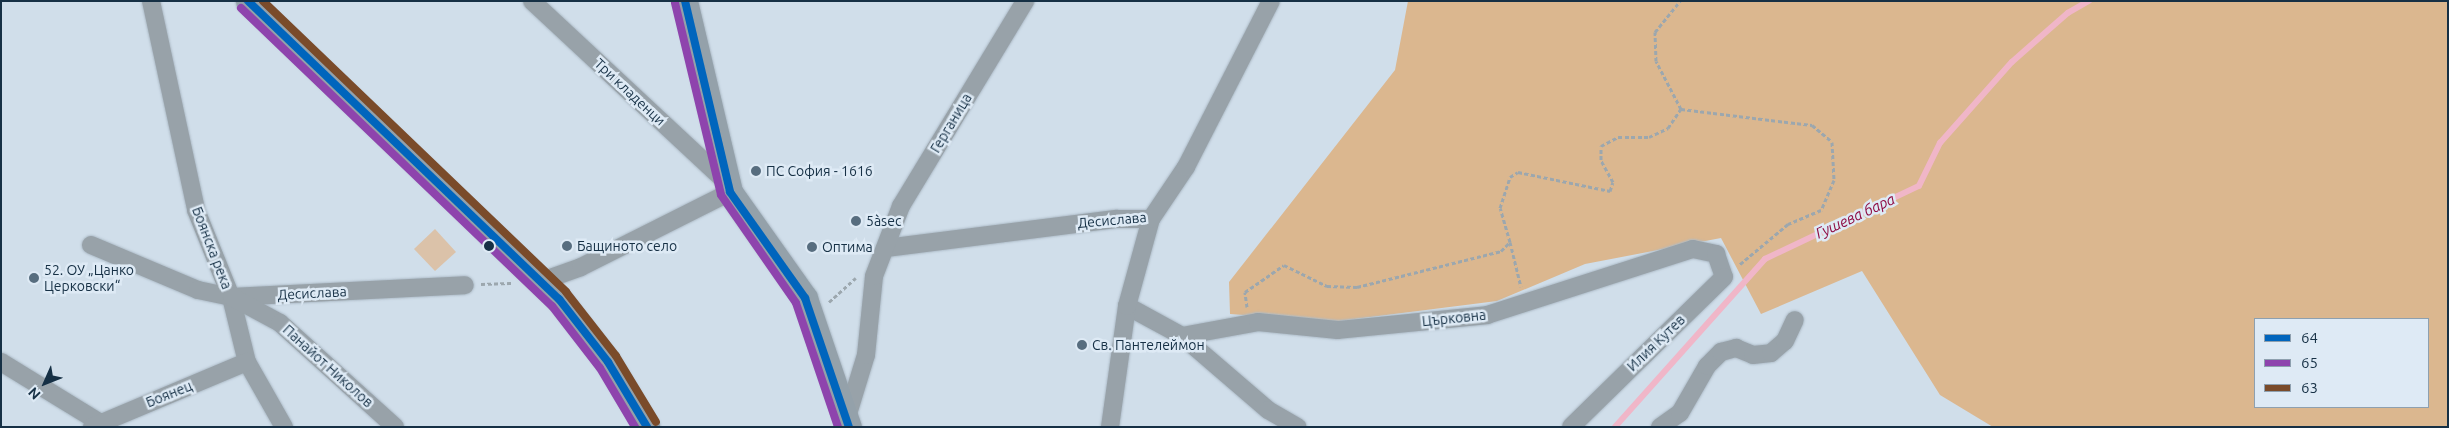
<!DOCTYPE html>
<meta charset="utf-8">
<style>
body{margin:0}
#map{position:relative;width:2449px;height:428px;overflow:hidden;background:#d0deea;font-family:Ubuntu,sans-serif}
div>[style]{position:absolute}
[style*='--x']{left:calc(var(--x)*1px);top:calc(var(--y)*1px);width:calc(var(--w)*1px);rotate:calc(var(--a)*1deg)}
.green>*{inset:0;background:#dbc2a9}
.forest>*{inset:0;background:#dbb78f}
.stream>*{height:5.5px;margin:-2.75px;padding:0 2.75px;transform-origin:2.75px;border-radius:2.75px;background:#f0b6c8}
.path>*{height:3px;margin-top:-1.5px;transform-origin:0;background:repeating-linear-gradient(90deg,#9ca7ae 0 4px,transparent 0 6.5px)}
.roads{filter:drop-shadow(0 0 1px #adbbc7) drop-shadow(0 0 1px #adbbc7)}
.street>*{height:18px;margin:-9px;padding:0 9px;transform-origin:9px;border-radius:9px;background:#98a2a9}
.secondary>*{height:25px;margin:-12.5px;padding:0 12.5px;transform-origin:12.5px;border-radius:12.5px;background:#94a1aa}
.bus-1>*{height:8px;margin:-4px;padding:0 4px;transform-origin:4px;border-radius:4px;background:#0065bd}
.bus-2>*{height:8px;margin:-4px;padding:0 4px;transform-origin:4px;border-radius:4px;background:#8e44ad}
.bus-3>*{height:8px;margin:-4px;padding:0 4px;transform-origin:4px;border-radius:4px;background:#7a4b2a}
.dots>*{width:14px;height:14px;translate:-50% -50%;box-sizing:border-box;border:2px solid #deeaf5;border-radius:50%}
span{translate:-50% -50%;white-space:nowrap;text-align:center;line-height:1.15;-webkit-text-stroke:5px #deeaf5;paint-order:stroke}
.street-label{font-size:14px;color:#163045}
.poi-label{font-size:14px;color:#163045}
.left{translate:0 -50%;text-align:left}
.water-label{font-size:15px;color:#8f0c43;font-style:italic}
.frame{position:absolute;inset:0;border:2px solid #163045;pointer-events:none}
.legend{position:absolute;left:2254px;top:318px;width:175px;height:90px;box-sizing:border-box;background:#deeaf5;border:1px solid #8ea0af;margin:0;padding:6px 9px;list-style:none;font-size:15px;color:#163045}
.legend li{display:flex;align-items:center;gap:10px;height:25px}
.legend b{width:25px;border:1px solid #8ea0af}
.north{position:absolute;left:20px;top:358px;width:50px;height:50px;-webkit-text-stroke:4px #deeaf5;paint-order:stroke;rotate:226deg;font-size:14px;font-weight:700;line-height:20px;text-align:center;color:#163045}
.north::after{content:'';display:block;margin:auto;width:18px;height:22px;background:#163045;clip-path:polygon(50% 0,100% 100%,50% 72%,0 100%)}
</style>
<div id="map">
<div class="green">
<i style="clip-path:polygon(435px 229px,456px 252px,435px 271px,414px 249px)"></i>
</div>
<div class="forest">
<i style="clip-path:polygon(evenodd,1408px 1px,2448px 1px,2448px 427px,1993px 427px,1940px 395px,1862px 271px,1761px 314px,1721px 238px,1585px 264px,1497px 301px,1331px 322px,1230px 314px,1229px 282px,1395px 70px,1408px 1px,2255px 319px,2428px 319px,2428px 407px,2255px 407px,2255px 319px)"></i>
</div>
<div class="stream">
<i style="--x:1615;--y:427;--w:225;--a:-48.2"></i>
<i style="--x:1765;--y:259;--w:170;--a:-25.4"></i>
<i style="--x:1919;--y:186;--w:48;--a:-64"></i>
<i style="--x:1940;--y:143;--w:108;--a:-48.4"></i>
<i style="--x:2012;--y:62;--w:74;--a:-41.2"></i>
<i style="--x:2068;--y:13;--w:24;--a:-30"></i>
</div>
<div class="path">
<i style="--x:1681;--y:109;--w:132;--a:7"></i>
<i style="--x:1812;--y:125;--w:26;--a:40"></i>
<i style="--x:1832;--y:142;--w:38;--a:87"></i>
<i style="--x:1834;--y:180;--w:33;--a:113"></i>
<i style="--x:1821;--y:210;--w:36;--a:157"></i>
<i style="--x:1788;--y:224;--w:64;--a:140.1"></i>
<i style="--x:1510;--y:242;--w:46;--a:76.3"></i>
<i style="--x:481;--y:284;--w:31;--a:-2"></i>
<i style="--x:829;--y:302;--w:36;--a:-42"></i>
<i style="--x:1247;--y:307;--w:15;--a:-98"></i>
<i style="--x:1245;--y:292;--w:47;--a:-34.7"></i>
<i style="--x:1284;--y:265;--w:48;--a:26"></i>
<i style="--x:1327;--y:286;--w:30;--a:2"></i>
<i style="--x:1357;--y:287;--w:148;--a:-14"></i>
<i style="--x:1501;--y:251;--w:13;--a:-45"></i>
<i style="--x:1510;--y:242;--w:35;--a:-106"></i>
<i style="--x:1500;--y:208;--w:33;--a:-72"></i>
<i style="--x:1510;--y:177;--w:9;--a:-32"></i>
<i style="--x:1518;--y:172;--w:94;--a:11.7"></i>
<i style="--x:1610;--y:191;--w:9;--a:-72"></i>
<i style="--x:1613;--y:182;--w:25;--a:-119"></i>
<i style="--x:1601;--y:160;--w:14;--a:-90"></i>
<i style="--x:1601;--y:146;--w:19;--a:-28"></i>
<i style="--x:1618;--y:137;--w:31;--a:0"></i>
<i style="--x:1649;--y:137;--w:21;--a:-25"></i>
<i style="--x:1668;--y:128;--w:23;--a:-56"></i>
<i style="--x:1681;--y:109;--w:54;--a:-117.5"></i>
<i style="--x:1656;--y:61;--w:29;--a:-92"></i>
<i style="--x:1655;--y:32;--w:40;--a:-51"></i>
</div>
<div class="roads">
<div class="street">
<i style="--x:151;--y:1;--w:214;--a:77.8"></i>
<i style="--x:196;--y:210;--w:94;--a:68.1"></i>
<i style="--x:231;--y:297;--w:67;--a:76.2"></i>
<i style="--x:247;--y:362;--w:75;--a:60.4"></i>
<i style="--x:532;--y:1;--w:268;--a:43"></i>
<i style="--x:91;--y:245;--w:116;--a:22.8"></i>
<i style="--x:198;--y:290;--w:34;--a:12"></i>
<i style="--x:231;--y:297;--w:234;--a:-2.9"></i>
<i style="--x:886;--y:248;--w:233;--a:-7.2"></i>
<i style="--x:1117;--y:219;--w:34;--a:0"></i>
<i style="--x:542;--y:281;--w:41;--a:-19.7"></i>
<i style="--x:581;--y:267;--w:167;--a:-26.7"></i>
<i style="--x:232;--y:297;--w:55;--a:28.4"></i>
<i style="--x:280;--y:323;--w:155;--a:42.1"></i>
<i style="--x:1127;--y:306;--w:63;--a:28.6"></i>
<i style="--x:1182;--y:336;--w:113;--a:40.7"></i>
<i style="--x:1268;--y:410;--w:34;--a:30"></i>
<i style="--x:1182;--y:336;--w:77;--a:-10.4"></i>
<i style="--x:1258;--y:322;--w:80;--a:5.7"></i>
<i style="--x:1338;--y:330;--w:150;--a:-5.7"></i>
<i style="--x:1487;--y:315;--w:216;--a:-17.8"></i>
<i style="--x:1693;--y:249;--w:24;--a:12"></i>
<i style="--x:1716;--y:254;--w:24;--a:71"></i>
<i style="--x:1724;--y:277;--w:214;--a:135.6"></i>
<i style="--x:1;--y:362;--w:115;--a:31.5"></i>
<i style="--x:847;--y:417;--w:65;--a:-73"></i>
<i style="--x:866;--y:355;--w:79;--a:-84.2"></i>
<i style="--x:874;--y:276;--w:75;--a:-68.9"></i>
<i style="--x:901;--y:206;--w:240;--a:-58.8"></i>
<i style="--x:92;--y:427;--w:168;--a:-22.8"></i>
<i style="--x:1110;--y:427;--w:122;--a:-82"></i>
<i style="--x:1127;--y:306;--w:90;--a:-74.6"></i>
<i style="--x:1151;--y:219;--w:63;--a:-56.1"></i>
<i style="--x:1186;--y:167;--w:186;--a:-62.9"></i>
<i style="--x:1660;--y:427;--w:24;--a:-35"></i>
<i style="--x:1680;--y:413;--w:54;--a:-60.1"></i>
<i style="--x:1707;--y:366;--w:20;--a:-45"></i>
<i style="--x:1721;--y:352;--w:16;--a:-15"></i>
<i style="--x:1736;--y:348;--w:18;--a:22"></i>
<i style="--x:1753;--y:355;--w:18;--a:-6"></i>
<i style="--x:1771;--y:353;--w:18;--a:-41"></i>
<i style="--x:1785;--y:341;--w:23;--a:-65"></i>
</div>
<div class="secondary">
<i style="--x:248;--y:1;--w:431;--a:43.8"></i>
<i style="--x:559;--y:299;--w:80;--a:52.1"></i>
<i style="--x:608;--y:362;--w:76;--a:59"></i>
<i style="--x:685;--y:1;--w:196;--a:76.7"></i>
<i style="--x:730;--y:192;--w:130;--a:54.7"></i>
<i style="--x:805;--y:298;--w:136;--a:71.2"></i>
</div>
</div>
<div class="bus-1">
<i style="--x:248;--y:1;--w:431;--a:43.8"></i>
<i style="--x:559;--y:299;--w:80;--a:52.1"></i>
<i style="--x:608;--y:362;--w:76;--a:59"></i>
<i style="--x:685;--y:1;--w:196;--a:76.7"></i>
<i style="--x:730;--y:192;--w:130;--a:54.7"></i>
<i style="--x:805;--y:298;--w:136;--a:71.2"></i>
</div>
<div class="bus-2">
<i style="--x:675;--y:3;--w:197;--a:76.5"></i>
<i style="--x:721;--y:195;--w:131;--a:55.2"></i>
<i style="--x:796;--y:303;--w:131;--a:71.3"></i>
<i style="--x:241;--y:8;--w:431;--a:43.8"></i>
<i style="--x:552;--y:306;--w:78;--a:52.3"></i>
<i style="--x:600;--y:368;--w:69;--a:59.3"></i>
</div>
<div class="bus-3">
<i style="--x:263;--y:1;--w:420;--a:43.8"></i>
<i style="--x:566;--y:292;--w:81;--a:52"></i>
<i style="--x:616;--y:356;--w:77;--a:58.8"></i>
</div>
<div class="dots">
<i style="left:756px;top:171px;background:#576d7f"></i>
<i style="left:856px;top:221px;background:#576d7f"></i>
<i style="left:489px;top:246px;background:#163045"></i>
<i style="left:567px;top:246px;background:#576d7f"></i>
<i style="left:812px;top:247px;background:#576d7f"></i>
<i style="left:34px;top:278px;background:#576d7f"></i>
<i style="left:1082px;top:345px;background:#576d7f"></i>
</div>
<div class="street-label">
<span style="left:630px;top:92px;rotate:43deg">Три кладенци</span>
<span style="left:951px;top:123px;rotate:-59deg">Герганица</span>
<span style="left:1112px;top:220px;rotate:-5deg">Десислава</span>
<span style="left:212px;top:248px;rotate:69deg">Боянска река</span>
<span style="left:312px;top:293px;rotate:-3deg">Десислава</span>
<span style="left:1454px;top:318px;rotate:-6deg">Църковна</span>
<span style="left:1656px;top:343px;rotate:-44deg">Илия Кутев</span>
<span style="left:328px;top:366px;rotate:42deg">Панайот Николов</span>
<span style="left:169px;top:394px;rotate:-22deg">Боянец</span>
</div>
<div class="poi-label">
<span class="left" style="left:766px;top:171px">ПС София - 1616</span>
<span class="left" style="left:866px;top:221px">5àsec</span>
<span class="left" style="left:577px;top:246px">Бащиното село</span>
<span class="left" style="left:822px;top:247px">Оптима</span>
<span class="left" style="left:44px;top:278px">52. ОУ „Цанко<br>Церковски“</span>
<span class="left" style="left:1092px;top:345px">Св. Пантелеймон</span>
</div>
<div class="water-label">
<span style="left:1855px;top:216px;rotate:-25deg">Гушева бара</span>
</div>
<div class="frame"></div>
<ul class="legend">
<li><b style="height:6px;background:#0065bd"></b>64</li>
<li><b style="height:6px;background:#8e44ad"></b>65</li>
<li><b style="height:6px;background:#7a4b2a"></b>63</li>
</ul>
<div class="north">N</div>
</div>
